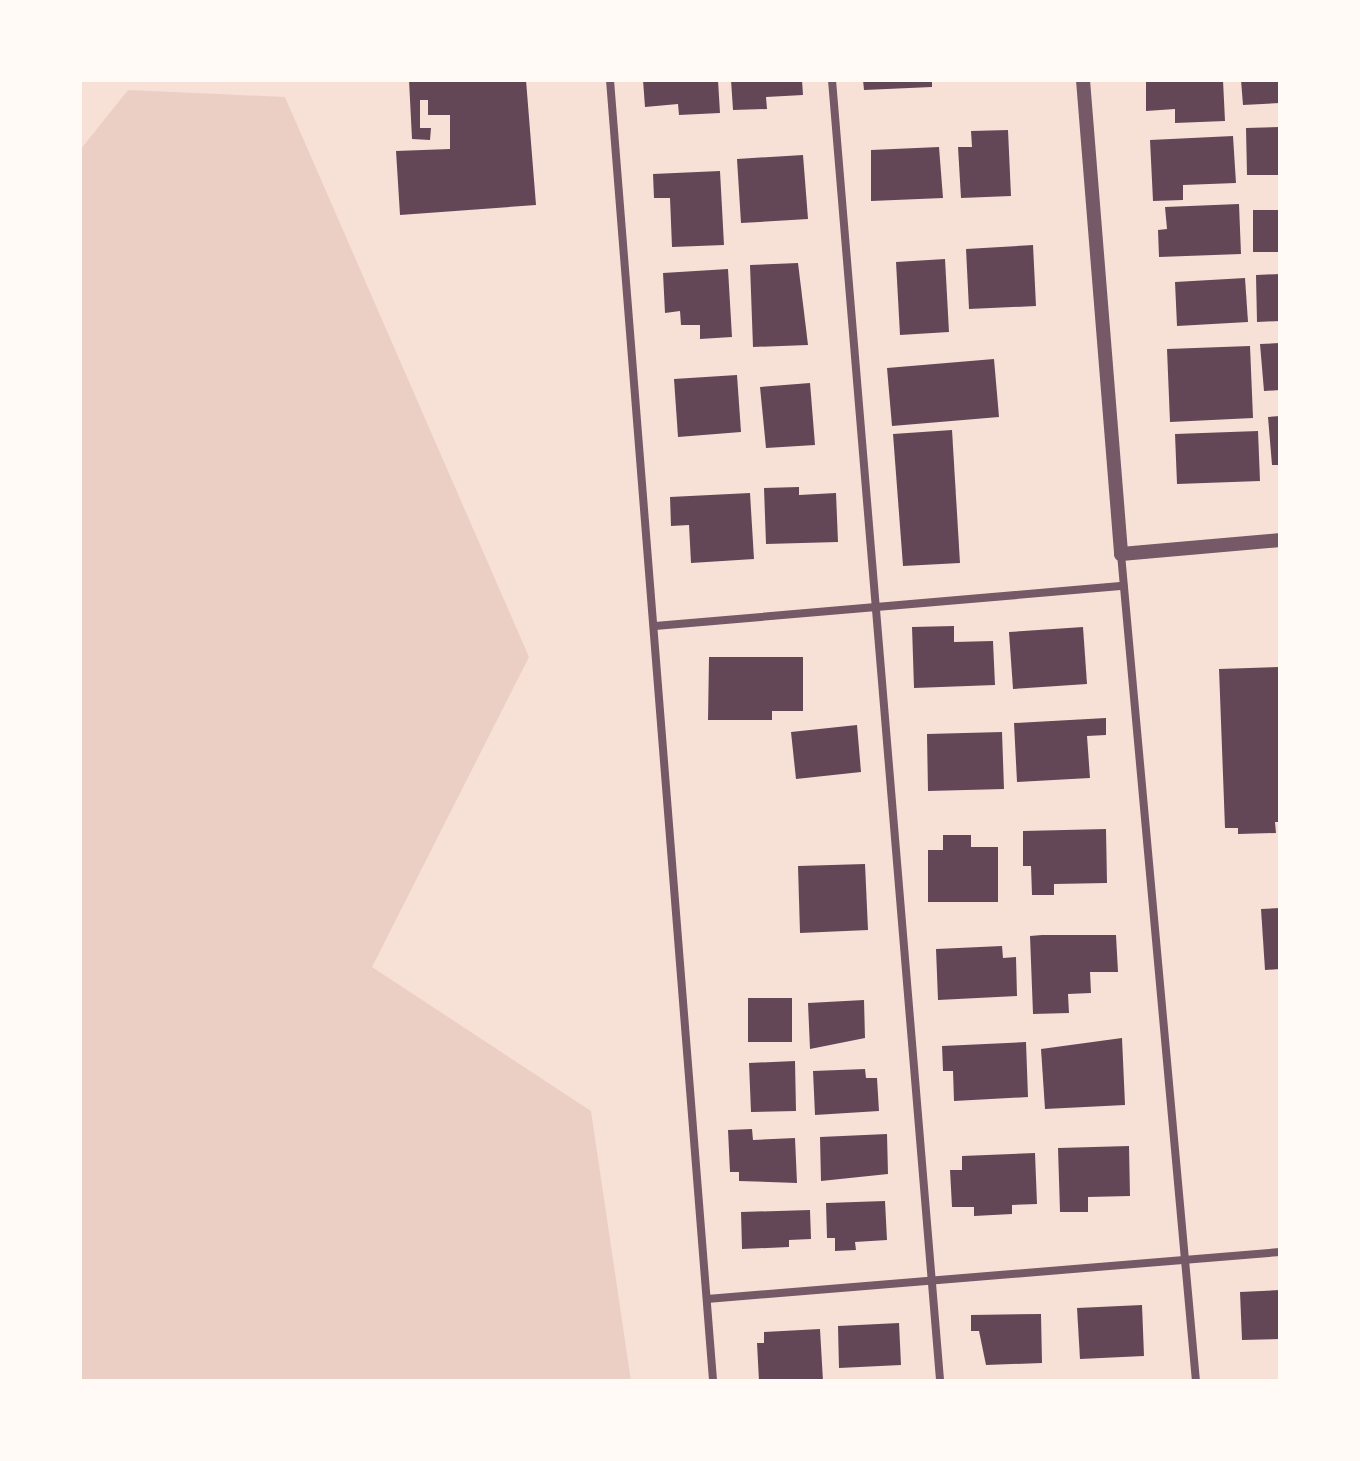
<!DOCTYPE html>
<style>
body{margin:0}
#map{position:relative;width:1360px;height:1461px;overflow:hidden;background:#f7e1d7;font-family:"Fira Sans Condensed",sans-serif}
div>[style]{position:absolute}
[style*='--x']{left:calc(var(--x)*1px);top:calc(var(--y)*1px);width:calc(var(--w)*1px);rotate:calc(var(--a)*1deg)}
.green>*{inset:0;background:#ebcfc5}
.building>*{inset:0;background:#644757}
.minor>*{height:8px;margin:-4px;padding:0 4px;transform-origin:4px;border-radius:4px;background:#755966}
.tertiary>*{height:14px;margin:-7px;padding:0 7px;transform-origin:7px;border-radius:7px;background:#755966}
span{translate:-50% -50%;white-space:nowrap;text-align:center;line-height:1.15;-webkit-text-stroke:7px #fffaf5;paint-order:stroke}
.frame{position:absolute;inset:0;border:82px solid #fffaf5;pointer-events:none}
</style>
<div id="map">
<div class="green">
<i style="clip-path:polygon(128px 90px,285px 97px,529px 657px,372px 967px,591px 1111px,631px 1381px,80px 1381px,80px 150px)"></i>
</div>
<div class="building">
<i style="clip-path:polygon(409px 80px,526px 80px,536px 205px,400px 215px,396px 151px,450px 149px,450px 115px,428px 115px,428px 100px,420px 100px,420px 128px,431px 128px,430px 140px,412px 139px)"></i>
<i style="clip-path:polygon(643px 80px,718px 80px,720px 113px,679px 115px,678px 104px,645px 107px)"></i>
<i style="clip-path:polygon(731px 80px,802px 80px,803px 95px,766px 97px,767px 109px,733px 110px)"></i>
<i style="clip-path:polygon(863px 80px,932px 80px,932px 87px,864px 90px)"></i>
<i style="clip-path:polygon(1146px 80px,1223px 80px,1225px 121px,1175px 123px,1175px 109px,1146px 111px)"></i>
<i style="clip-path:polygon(1241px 80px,1280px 80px,1280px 103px,1243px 105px)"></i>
<i style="clip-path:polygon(1280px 127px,1280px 175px,1247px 175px,1246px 128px)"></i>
<i style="clip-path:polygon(1008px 130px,1011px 196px,961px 198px,958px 147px,972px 147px,971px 131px)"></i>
<i style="clip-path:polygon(1233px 136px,1236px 183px,1183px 185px,1183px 200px,1153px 201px,1150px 140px)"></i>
<i style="clip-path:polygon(939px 147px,943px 198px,871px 201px,871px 150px)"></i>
<i style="clip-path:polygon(803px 155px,808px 219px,741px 223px,737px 159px)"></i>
<i style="clip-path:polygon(720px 171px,724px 245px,672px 247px,670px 198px,654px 198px,653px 174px)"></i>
<i style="clip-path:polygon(1239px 204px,1241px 254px,1159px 257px,1158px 230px,1167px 229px,1165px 207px)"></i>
<i style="clip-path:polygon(1253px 210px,1280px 210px,1280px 252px,1253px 252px)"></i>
<i style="clip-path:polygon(1033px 245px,1036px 306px,969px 309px,966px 249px)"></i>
<i style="clip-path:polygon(945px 259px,949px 332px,900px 335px,896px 262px)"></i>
<i style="clip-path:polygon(798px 263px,808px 345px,753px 347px,750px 265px)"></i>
<i style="clip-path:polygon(728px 269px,732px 337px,700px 339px,700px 325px,681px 325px,680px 311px,665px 313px,663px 273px)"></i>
<i style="clip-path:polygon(1280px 274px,1280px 321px,1257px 322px,1256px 275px)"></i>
<i style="clip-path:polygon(1245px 278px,1248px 322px,1177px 326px,1175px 282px)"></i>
<i style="clip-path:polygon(1280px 343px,1280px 390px,1264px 391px,1260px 344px)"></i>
<i style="clip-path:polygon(1250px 346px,1253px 418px,1170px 422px,1167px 349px)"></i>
<i style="clip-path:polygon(994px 359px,999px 417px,892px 426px,887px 368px)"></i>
<i style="clip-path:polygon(737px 375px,741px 432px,678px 437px,674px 379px)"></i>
<i style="clip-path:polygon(810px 383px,815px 445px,766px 448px,760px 387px)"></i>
<i style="clip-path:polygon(1280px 416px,1280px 465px,1272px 465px,1268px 417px)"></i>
<i style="clip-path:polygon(952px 430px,960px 563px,903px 566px,893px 434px)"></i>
<i style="clip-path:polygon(1258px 431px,1260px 481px,1177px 484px,1175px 434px)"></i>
<i style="clip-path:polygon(799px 487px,799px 495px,836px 493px,838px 542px,766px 544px,764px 488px)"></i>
<i style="clip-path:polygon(750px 493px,754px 559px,691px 563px,689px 525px,671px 526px,670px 497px)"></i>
<i style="clip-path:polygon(954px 626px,954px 642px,993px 641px,995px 685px,914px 688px,912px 627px)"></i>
<i style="clip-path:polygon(1083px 627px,1087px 684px,1013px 689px,1009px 632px)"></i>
<i style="clip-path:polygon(709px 657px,803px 657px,803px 711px,772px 711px,772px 720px,708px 720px)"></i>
<i style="clip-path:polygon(1280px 667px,1280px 822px,1275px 822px,1276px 833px,1238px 834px,1238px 828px,1225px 828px,1219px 669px)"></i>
<i style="clip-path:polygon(1106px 718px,1106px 735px,1087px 736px,1090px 778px,1017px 782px,1014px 723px)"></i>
<i style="clip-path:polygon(857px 725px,861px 772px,796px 779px,791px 732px)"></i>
<i style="clip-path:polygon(1002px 732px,1004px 789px,928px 791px,927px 734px)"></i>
<i style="clip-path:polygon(1106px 829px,1107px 883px,1054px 884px,1054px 895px,1032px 895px,1031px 866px,1023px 866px,1023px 831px)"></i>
<i style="clip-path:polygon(943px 835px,971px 835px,971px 847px,998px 847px,998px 902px,928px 902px,928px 850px,943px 850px)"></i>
<i style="clip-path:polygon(865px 864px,868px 930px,800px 933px,798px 866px)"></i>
<i style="clip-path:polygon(1280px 908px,1280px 969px,1265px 970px,1261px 909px)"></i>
<i style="clip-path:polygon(1042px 935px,1116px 935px,1118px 972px,1090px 972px,1091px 993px,1068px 994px,1069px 1013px,1033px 1014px,1030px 936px)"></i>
<i style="clip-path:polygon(1002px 946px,1003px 958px,1016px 957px,1017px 996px,938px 1000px,936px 949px)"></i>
<i style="clip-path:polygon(748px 998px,792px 998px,792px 1042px,748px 1042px)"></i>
<i style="clip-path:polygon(864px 1000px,865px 1038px,810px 1049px,808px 1003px)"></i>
<i style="clip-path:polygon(1122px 1038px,1125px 1105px,1045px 1109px,1041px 1049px)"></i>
<i style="clip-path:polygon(1026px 1042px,1028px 1097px,954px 1101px,953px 1071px,943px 1071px,942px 1046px)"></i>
<i style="clip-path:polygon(795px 1061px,796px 1111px,751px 1112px,749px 1063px)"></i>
<i style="clip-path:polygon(865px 1069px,866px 1078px,877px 1078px,879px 1111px,815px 1115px,813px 1071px)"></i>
<i style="clip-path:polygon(752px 1129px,753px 1140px,795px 1138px,797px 1183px,739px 1181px,739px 1172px,730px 1172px,728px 1130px)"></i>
<i style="clip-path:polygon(887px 1134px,888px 1174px,821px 1181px,820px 1137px)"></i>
<i style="clip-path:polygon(1129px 1146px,1130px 1196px,1088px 1197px,1088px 1212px,1060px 1212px,1058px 1148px)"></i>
<i style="clip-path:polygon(1035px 1153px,1037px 1204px,1012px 1205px,1012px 1214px,974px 1216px,974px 1207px,952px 1207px,950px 1170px,962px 1170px,962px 1156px)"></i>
<i style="clip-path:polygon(885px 1201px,887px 1240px,855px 1242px,856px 1250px,835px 1251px,835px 1238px,827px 1238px,826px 1203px)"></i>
<i style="clip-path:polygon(810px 1210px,811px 1239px,789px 1240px,789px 1247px,742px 1249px,741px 1212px)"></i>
<i style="clip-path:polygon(1280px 1290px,1280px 1339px,1242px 1340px,1240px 1292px)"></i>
<i style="clip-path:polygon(1142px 1305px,1144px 1356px,1080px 1359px,1077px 1308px)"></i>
<i style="clip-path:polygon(1041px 1314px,1042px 1363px,986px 1365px,979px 1331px,971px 1331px,971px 1315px)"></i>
<i style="clip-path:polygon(899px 1323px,901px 1365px,839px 1368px,838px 1326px)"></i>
<i style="clip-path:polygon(820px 1329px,823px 1381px,759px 1381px,757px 1343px,764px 1343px,764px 1332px)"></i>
</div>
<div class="minor">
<i style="--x:610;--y:80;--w:1305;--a:85.47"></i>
<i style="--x:832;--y:80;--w:1305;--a:85.25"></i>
<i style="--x:1121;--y:554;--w:830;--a:84.82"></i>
<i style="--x:655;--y:626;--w:470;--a:-4.9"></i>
<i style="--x:707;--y:1299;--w:575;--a:-4.69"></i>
</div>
<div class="tertiary">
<i style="--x:1083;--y:80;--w:476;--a:85.4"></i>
<i style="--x:1121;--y:554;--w:160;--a:-5"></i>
</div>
<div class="frame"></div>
</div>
